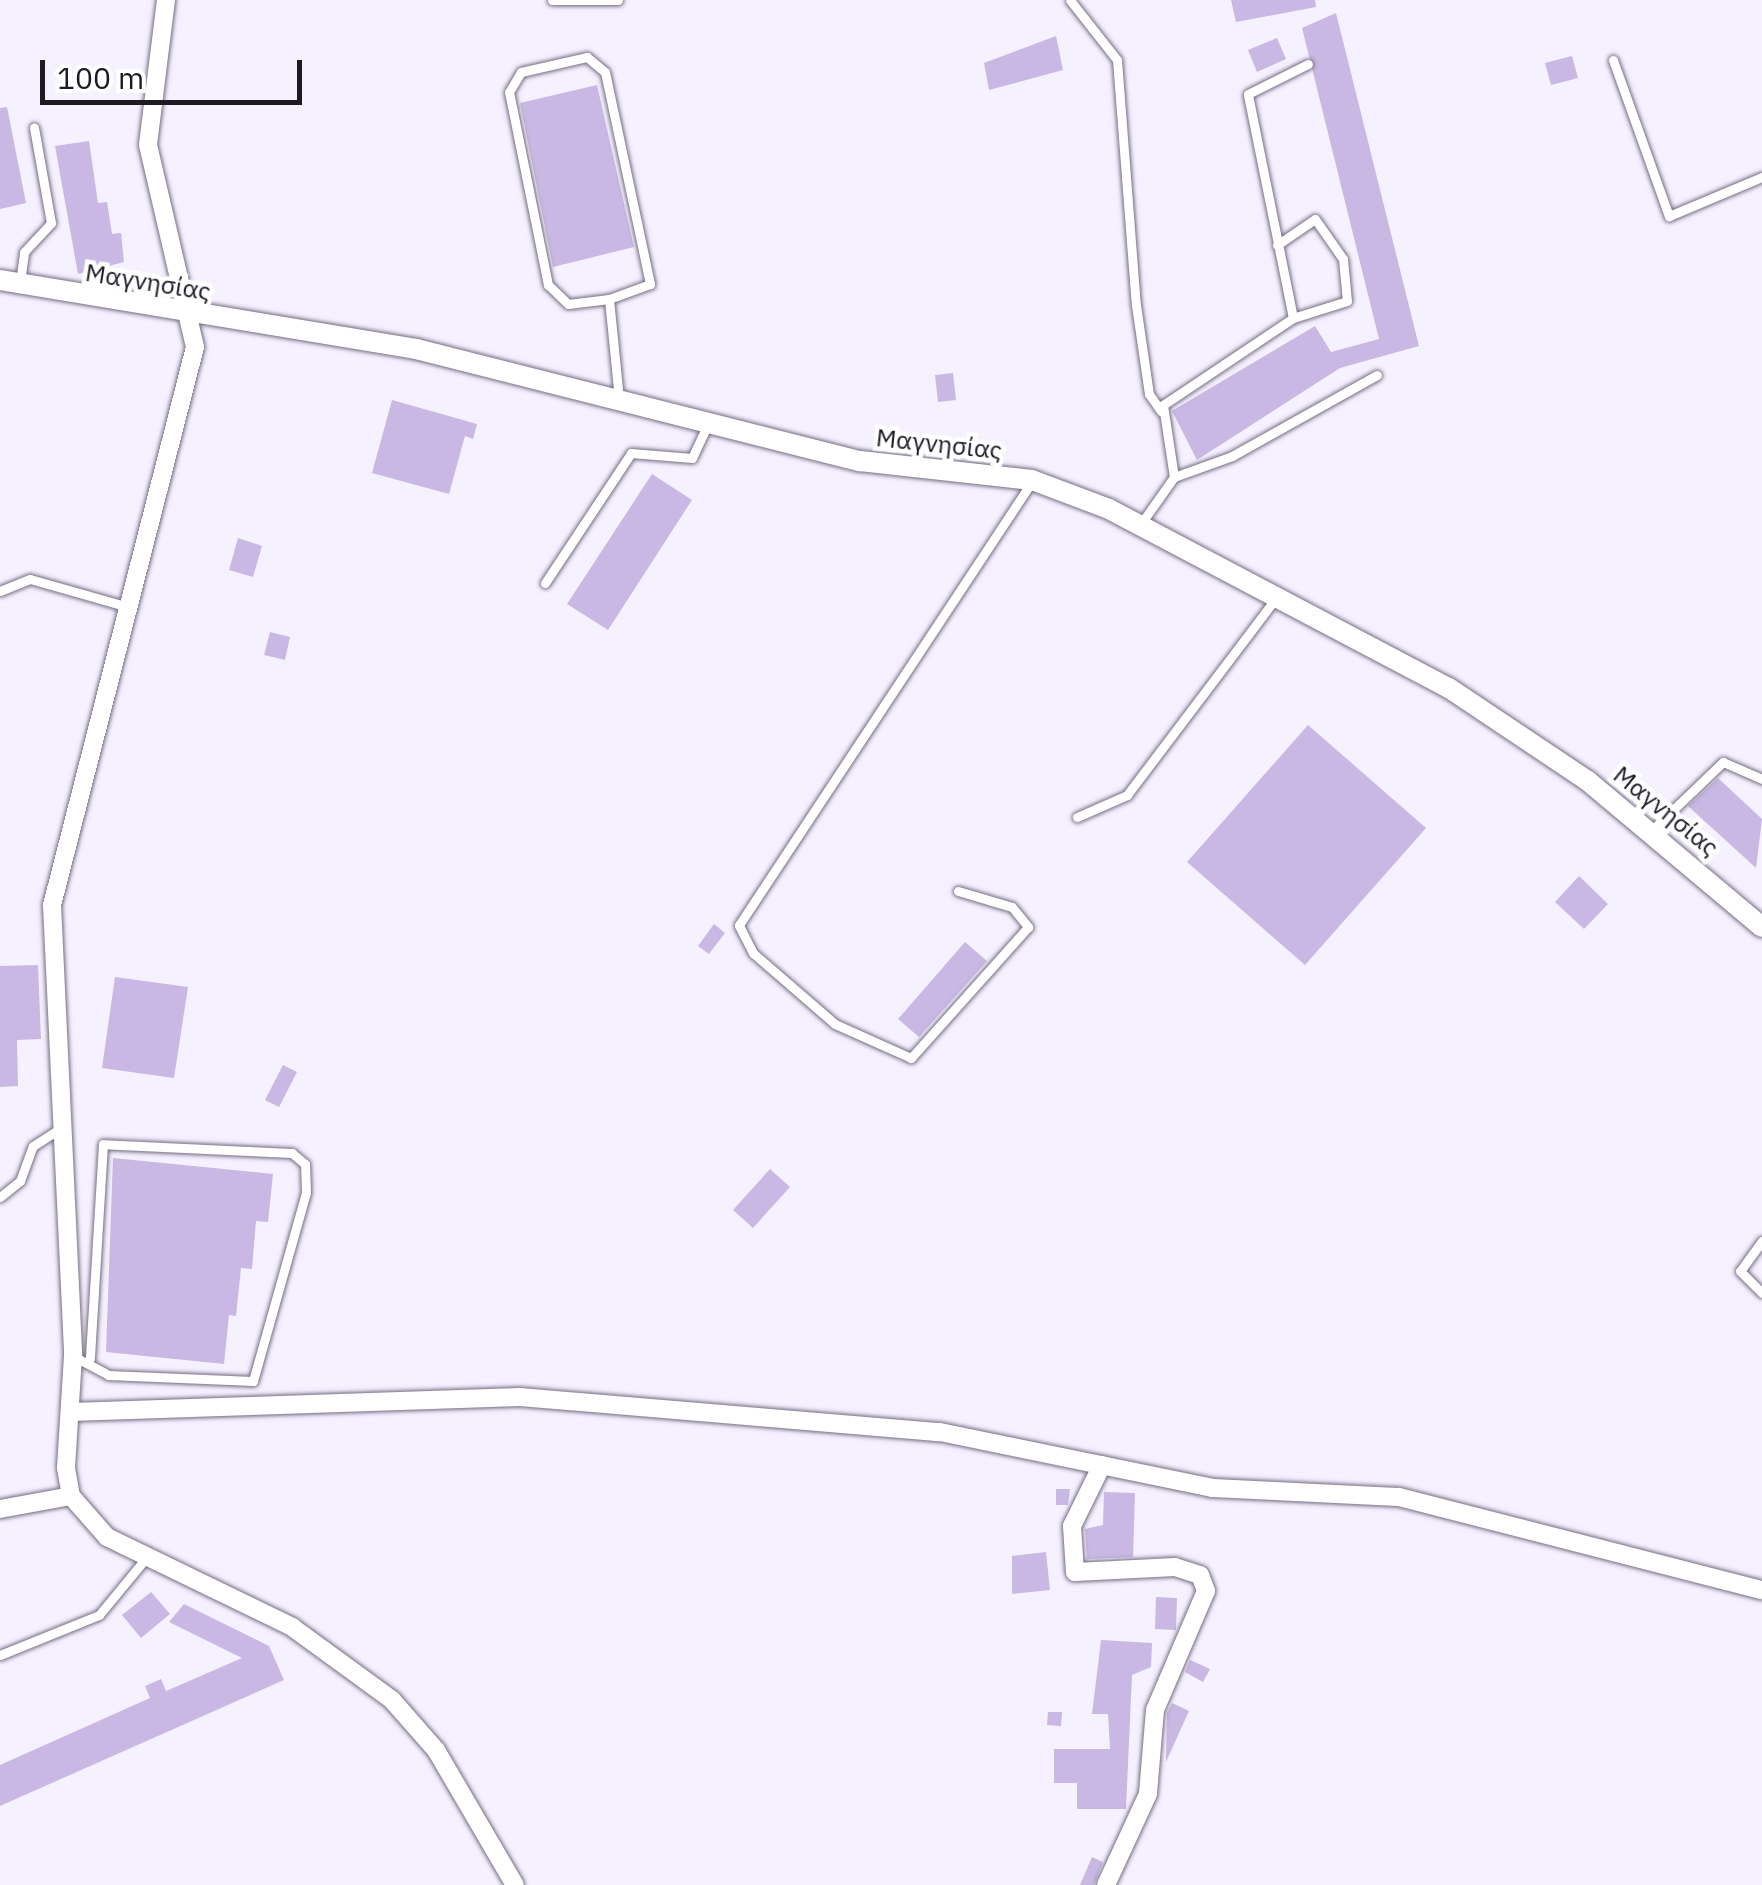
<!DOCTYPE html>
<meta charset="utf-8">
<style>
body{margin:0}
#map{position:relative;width:1762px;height:1885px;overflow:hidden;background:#f6f1ff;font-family:"IBM Plex Sans",sans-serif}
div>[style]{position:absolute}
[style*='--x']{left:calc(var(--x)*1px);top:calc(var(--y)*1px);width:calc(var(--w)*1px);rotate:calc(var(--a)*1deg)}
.building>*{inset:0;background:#c8b8e3}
.roads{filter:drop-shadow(0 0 2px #756d82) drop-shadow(0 0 2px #756d82)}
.service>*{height:9px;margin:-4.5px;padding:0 4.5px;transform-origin:4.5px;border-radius:4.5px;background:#fff}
.minor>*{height:18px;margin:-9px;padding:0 9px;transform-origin:9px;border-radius:9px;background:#fff}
.tertiary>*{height:20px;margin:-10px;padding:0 10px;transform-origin:10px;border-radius:10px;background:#fff}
span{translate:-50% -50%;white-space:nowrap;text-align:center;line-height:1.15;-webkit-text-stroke:9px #fff;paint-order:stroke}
.street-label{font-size:25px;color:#1d1a22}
.scale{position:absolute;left:40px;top:60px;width:262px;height:45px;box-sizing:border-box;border:5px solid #1d1a22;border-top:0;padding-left:12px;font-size:30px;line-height:35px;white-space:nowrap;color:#1d1a22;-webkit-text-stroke:8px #fff;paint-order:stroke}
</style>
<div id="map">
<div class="building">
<i style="clip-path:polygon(1231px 0,1315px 0,1316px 7px,1236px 22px)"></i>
<i style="clip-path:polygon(1336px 13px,1419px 346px,1340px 368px,1197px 460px,1172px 411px,1315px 326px,1331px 352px,1379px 339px,1302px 28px)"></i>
<i style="clip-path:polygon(1056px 36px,1063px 70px,989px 90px,984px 63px)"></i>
<i style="clip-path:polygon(1277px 38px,1286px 59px,1257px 72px,1248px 50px)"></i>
<i style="clip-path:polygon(1572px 56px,1578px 78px,1551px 85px,1545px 63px)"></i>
<i style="clip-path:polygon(597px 85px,634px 247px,553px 267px,520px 103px)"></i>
<i style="clip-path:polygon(7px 107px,26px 203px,0 209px,0 108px)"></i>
<i style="clip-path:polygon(89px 141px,98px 203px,107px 202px,112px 234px,121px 233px,124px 262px,78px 274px,55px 146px)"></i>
<i style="clip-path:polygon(953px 373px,956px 400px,938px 402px,935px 375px)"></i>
<i style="clip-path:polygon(392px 400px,477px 424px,473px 439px,465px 436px,449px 494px,372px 473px)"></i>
<i style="clip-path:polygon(652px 474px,692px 500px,608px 630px,567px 604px)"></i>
<i style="clip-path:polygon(238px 538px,262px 546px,253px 577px,229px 570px)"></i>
<i style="clip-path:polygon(270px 632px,290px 637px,285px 660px,264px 655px)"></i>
<i style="clip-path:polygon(1308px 725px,1426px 828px,1305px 965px,1187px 862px)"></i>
<i style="clip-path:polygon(1718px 778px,1762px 819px,1756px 868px,1688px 806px)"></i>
<i style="clip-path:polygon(1579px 876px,1608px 904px,1584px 929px,1555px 902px)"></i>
<i style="clip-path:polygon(714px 924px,725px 933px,709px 954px,698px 946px)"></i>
<i style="clip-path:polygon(965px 942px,987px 961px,919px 1037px,898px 1019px)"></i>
<i style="clip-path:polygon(38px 965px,41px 1039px,17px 1040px,18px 1086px,0 1087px,0 966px)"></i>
<i style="clip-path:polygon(115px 977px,188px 987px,174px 1078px,102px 1068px)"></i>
<i style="clip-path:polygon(283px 1065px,297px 1072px,279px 1107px,265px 1100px)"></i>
<i style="clip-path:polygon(113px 1158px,273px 1174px,268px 1222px,256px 1221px,252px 1269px,241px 1268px,236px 1316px,229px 1315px,224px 1364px,106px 1352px)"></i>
<i style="clip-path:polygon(770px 1169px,790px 1187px,753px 1228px,733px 1210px)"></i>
<i style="clip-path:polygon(1056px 1489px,1070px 1489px,1068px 1505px,1056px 1505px)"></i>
<i style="clip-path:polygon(1104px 1492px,1135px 1493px,1133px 1557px,1087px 1559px,1085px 1529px,1103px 1525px)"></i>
<i style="clip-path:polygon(1046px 1552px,1050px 1590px,1012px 1594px,1012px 1556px)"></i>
<i style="clip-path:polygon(151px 1592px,170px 1614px,141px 1638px,122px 1615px)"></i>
<i style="clip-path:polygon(1156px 1597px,1177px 1598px,1176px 1630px,1155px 1629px)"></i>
<i style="clip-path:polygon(184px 1604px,269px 1646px,284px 1680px,0 1806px,0 1765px,150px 1698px,145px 1686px,161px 1679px,166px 1691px,242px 1658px,169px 1622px)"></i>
<i style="clip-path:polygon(1101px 1640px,1152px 1643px,1151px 1667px,1132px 1675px,1126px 1809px,1077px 1809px,1077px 1783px,1054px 1783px,1054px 1749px,1110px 1749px,1108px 1714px,1092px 1714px)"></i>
<i style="clip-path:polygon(1190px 1660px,1210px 1669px,1203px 1682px,1185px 1672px)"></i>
<i style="clip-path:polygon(1172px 1703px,1189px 1711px,1166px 1762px,1167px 1713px)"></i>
<i style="clip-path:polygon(1048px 1712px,1062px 1712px,1061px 1726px,1047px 1725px)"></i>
<i style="clip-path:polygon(1092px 1857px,1103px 1862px,1094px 1885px,1080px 1885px)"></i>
</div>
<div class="roads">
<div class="service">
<i style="--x:552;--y:0;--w:66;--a:0"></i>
<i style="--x:1070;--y:0;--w:76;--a:51.9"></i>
<i style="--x:1117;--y:60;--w:246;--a:85.6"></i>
<i style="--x:1136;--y:305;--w:90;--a:81.7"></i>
<i style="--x:1149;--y:394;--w:21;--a:55"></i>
<i style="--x:1613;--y:60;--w:166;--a:70.3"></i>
<i style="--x:1669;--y:216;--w:101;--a:-22.8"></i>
<i style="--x:1277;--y:245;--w:46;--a:-34.4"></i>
<i style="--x:1315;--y:219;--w:49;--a:55"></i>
<i style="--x:1343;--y:259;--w:42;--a:84.6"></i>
<i style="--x:1347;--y:301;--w:57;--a:162.5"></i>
<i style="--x:20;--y:282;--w:30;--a:-82"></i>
<i style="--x:24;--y:252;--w:40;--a:-47"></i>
<i style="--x:51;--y:223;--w:97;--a:-100.1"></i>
<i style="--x:609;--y:299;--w:41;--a:173"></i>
<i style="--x:568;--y:304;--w:28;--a:-136"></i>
<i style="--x:548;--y:285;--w:197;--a:-101.4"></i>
<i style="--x:509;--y:92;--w:23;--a:-59"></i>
<i style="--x:521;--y:72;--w:68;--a:-12.8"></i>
<i style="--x:587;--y:57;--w:23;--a:40"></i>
<i style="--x:605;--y:72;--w:217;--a:78"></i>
<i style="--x:650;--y:284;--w:44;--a:159.9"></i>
<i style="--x:609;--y:299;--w:101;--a:84.3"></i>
<i style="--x:1174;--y:477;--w:73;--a:-98.7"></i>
<i style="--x:1163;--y:405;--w:156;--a:-33.8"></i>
<i style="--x:1293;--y:318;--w:228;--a:-101.4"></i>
<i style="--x:1248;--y:94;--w:67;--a:-26.6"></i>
<i style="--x:1140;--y:525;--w:59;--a:-54.7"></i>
<i style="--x:1174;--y:477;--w:62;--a:-19.9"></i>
<i style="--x:1232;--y:456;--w:166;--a:-29.2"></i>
<i style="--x:545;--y:583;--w:156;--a:-56.5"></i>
<i style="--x:631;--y:453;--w:61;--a:4.7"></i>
<i style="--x:692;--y:458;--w:38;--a:-65"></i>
<i style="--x:0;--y:591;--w:32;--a:-22"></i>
<i style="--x:30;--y:579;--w:102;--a:15.9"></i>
<i style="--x:1077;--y:817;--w:55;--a:-23.7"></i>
<i style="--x:1127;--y:795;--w:247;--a:-52.9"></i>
<i style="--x:1651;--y:831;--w:100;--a:-43.8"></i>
<i style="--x:1723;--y:762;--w:43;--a:23.6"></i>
<i style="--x:958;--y:891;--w:56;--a:16.5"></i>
<i style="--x:1012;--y:907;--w:26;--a:51"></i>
<i style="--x:1028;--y:927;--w:176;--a:131.8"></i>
<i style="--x:911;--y:1058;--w:83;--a:-155.9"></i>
<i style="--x:835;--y:1024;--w:108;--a:-139.1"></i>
<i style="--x:753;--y:953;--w:31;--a:-117"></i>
<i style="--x:739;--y:925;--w:530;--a:-56.55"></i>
<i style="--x:0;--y:1197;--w:26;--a:-39"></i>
<i style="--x:20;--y:1181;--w:37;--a:-70"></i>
<i style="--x:33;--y:1146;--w:30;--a:-33"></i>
<i style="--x:1762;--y:1241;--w:37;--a:126"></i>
<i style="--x:1740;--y:1271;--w:31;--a:45"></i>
<i style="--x:73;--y:1356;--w:40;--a:28"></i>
<i style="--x:108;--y:1375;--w:145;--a:2.4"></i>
<i style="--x:253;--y:1381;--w:196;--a:-74.3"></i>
<i style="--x:306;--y:1192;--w:28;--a:-92"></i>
<i style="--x:305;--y:1164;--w:17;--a:-140"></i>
<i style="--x:292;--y:1153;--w:189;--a:-177.3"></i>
<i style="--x:103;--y:1144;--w:215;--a:93.5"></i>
<i style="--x:0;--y:1655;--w:107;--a:-22"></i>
<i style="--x:99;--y:1615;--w:74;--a:-50.5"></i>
</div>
<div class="minor">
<i style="--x:166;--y:0;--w:146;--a:97.1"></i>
<i style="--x:148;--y:145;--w:207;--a:76.9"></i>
<i style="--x:195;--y:347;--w:576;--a:104.37"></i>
<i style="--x:52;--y:905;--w:451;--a:87.3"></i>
<i style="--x:73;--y:1356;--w:112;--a:93.6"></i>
<i style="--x:66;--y:1468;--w:28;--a:80"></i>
<i style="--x:71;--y:1496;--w:55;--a:48.7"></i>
<i style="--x:107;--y:1537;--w:206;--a:25.9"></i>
<i style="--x:292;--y:1627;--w:124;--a:36.1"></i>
<i style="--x:392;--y:1700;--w:67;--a:48.7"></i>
<i style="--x:436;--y:1750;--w:156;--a:59.7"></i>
<i style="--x:71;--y:1412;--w:449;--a:-1.9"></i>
<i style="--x:520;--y:1397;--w:421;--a:4.8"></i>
<i style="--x:940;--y:1432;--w:278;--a:11.6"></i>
<i style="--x:1212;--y:1488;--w:187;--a:2.8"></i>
<i style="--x:1399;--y:1497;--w:375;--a:14.4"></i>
<i style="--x:1102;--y:1465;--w:68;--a:116.2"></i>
<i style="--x:1072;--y:1526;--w:46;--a:86.3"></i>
<i style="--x:1075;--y:1572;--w:100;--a:-2.9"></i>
<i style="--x:1175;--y:1567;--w:26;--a:18"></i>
<i style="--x:1200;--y:1575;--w:17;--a:69"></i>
<i style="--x:1206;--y:1591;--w:129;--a:113.2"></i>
<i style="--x:1155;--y:1710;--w:84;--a:94.8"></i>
<i style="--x:1148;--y:1794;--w:100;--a:114.8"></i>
<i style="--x:0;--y:1509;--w:72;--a:-10.4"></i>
</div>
<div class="tertiary">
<i style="--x:0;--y:280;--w:422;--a:9.4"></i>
<i style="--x:416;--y:349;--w:458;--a:14.2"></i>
<i style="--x:860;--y:461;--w:173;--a:6.3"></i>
<i style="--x:1032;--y:480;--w:82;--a:20.6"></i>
<i style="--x:1109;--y:509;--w:384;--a:27.8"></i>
<i style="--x:1449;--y:688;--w:167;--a:33.8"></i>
<i style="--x:1588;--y:781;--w:227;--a:40"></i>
</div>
</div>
<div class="street-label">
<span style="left:148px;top:282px;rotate:9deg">Μαγνησίας</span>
<span style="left:939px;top:444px;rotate:6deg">Μαγνησίας</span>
<span style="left:1666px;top:811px;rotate:39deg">Μαγνησίας</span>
</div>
<div class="scale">100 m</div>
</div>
